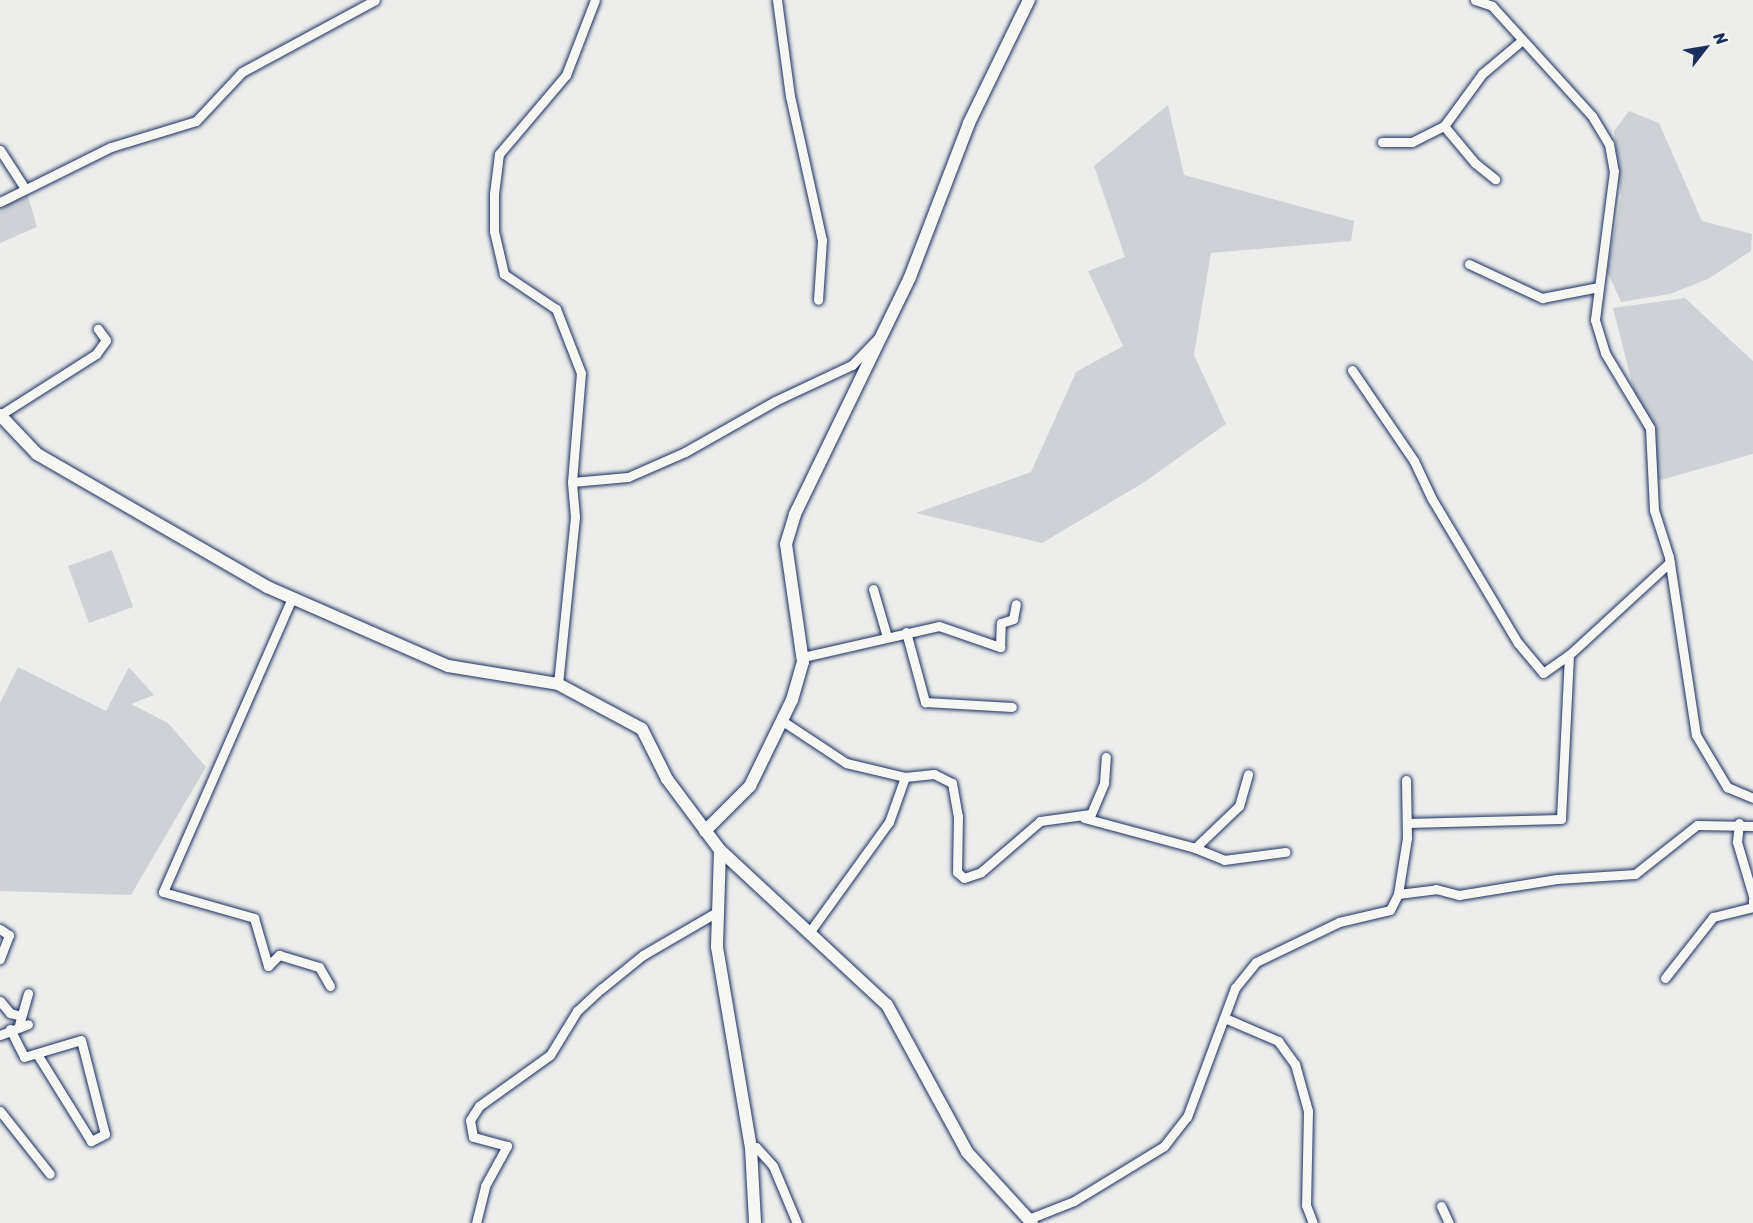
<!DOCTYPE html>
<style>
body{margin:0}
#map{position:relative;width:1753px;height:1223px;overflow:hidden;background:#edeeec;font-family:Sriracha,sans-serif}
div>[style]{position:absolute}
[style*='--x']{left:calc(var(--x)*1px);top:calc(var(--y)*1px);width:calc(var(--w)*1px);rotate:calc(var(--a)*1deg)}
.green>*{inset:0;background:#ced2d7}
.roads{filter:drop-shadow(0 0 2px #1b2f5e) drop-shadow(0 0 2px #1b2f5e)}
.street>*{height:9px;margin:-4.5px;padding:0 4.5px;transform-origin:4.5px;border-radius:4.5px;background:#f6f6f2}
.secondary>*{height:12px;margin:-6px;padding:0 6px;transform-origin:6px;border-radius:6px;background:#f6f6f2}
span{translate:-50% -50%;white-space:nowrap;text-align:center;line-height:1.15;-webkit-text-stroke:6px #f6f6f2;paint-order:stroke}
.north{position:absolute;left:1675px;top:18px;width:60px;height:60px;-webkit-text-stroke:4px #f6f6f2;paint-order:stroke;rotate:59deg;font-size:16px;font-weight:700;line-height:24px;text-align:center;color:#1b2f5e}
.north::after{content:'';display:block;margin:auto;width:21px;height:27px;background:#1b2f5e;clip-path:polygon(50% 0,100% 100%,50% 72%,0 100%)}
</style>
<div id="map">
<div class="green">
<i style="clip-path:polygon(1168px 105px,1184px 175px,1354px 221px,1351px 241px,1211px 253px,1194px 355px,1226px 424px,1143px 483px,1042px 543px,916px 513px,1031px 472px,1076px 372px,1123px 346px,1088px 271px,1125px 257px,1094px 166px)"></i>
<i style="clip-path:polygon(1629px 111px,1659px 123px,1702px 221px,1752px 234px,1751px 251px,1708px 279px,1670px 294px,1621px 302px,1607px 271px,1621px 196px,1614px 131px)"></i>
<i style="clip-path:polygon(27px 193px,37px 227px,0 243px,0 207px)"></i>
<i style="clip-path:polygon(1685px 298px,1753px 361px,1753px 454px,1657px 481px,1613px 308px)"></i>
<i style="clip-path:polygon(112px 550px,133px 607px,89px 623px,68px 566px)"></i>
<i style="clip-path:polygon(18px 667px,106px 711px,129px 667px,154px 695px,131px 704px,168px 723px,206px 767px,131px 895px,0 891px,0 703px)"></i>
</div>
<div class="roads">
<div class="street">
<i style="--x:777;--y:0;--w:97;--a:82.3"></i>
<i style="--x:790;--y:96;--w:148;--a:77.5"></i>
<i style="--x:822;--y:240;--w:60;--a:93.8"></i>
<i style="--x:1475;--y:0;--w:18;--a:19"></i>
<i style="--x:1492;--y:6;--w:149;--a:47.7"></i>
<i style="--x:1592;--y:116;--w:33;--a:59"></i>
<i style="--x:1609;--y:144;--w:27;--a:80"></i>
<i style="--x:1614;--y:171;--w:150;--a:97.3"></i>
<i style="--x:1595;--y:320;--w:34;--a:73"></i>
<i style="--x:1605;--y:353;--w:87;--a:59"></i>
<i style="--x:1650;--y:428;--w:82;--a:87.2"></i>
<i style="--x:1654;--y:510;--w:49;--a:72.3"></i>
<i style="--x:1669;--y:557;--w:180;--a:81.4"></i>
<i style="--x:1696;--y:735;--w:61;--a:59.2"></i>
<i style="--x:1727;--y:787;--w:28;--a:23"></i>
<i style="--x:1444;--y:126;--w:48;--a:50"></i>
<i style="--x:1475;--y:163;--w:26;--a:39"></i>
<i style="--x:1382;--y:142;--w:30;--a:0"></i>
<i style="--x:1412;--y:142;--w:36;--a:-27"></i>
<i style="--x:1444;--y:126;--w:64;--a:-53.8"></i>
<i style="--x:1482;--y:74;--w:51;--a:-40.2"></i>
<i style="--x:0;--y:150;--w:44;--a:57"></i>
<i style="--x:0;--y:202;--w:124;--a:-26.4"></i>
<i style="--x:111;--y:147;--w:89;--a:-17"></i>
<i style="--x:196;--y:121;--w:67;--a:-46.8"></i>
<i style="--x:242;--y:72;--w:151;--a:-28.4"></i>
<i style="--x:1469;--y:264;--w:81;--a:25"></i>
<i style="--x:1542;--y:298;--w:58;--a:-10.9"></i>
<i style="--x:1352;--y:370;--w:110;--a:55.7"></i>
<i style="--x:1414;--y:461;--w:42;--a:64.7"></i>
<i style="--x:1432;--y:499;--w:168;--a:59.2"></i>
<i style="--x:1518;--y:643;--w:39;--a:50"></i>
<i style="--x:1543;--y:673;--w:32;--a:-35"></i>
<i style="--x:1569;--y:655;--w:164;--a:92.8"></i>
<i style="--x:1561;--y:819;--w:154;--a:178.5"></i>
<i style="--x:0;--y:415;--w:114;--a:-32.4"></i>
<i style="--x:96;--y:354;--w:17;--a:-54"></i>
<i style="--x:106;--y:340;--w:14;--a:-126"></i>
<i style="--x:572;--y:482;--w:56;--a:-5.1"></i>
<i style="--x:628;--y:477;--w:62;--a:-23.7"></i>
<i style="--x:685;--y:452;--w:103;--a:-29.5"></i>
<i style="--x:775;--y:401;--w:85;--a:-25.1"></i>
<i style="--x:852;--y:365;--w:36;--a:-46"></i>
<i style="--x:873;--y:589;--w:50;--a:73.7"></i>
<i style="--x:292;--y:598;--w:321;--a:113.7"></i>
<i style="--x:163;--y:892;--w:95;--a:15.9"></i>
<i style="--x:254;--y:918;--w:50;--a:73.7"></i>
<i style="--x:268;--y:966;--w:16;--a:-45"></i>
<i style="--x:279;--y:955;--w:42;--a:16.7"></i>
<i style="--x:319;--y:967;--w:22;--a:60"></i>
<i style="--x:906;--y:632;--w:73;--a:74.8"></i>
<i style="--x:925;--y:702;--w:87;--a:3.3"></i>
<i style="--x:1569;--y:655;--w:137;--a:-42.6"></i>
<i style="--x:803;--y:657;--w:139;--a:-12.8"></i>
<i style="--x:939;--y:626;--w:65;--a:19"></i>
<i style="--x:1000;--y:647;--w:24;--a:-88"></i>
<i style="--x:1001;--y:623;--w:13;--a:-18"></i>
<i style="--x:1013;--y:619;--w:15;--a:-79"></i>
<i style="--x:558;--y:684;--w:168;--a:-84.2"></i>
<i style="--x:575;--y:517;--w:35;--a:-95"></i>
<i style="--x:572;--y:482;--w:109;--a:-85.3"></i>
<i style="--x:581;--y:373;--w:69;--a:-111.3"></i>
<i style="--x:556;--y:309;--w:63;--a:-146.1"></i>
<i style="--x:504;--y:274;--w:44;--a:-103.1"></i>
<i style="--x:494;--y:231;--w:37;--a:-90"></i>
<i style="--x:494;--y:194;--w:40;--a:-82.9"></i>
<i style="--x:499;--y:154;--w:104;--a:-49.7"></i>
<i style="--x:566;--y:75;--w:80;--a:-68.9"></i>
<i style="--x:784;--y:722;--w:74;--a:33.5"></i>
<i style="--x:846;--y:763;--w:61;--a:13.3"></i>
<i style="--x:905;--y:777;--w:29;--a:-6"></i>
<i style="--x:934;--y:774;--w:20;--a:27"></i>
<i style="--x:952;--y:783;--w:34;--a:80"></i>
<i style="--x:958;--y:816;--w:56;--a:91"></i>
<i style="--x:957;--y:872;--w:9;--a:41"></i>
<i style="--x:964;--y:878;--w:18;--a:-19"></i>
<i style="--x:981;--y:872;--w:78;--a:-40.8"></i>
<i style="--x:1040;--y:821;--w:51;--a:-7.8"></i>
<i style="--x:1091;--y:814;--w:34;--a:-67"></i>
<i style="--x:1104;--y:783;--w:26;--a:-86"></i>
<i style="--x:1084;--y:818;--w:115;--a:15.1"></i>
<i style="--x:1195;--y:848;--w:31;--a:22"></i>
<i style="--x:1224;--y:860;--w:62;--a:-7.5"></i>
<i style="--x:1739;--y:823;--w:19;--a:96"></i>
<i style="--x:1737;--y:842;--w:56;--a:73.5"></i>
<i style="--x:1195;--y:848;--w:61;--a:-43.7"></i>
<i style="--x:1239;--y:806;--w:33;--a:-74"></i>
<i style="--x:1398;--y:894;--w:38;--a:-7"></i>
<i style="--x:1436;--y:889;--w:24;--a:15"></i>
<i style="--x:1459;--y:895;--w:99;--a:-9.3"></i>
<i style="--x:1557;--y:879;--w:78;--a:-3.7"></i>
<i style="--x:1635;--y:874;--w:79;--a:-38.3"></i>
<i style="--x:1697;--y:825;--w:56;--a:1"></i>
<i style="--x:0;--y:929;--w:11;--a:34"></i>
<i style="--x:9;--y:935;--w:26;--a:111"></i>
<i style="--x:811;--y:930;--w:133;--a:-54.2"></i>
<i style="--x:889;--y:822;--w:48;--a:-70.4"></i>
<i style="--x:1665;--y:978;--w:78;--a:-51.8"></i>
<i style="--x:1713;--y:917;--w:41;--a:-14"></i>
<i style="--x:1753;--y:907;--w:7;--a:-90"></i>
<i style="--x:0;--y:1001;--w:16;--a:50"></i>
<i style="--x:10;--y:1013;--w:11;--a:15"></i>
<i style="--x:1227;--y:1019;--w:56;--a:23.3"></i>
<i style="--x:1278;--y:1041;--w:29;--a:54"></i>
<i style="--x:1295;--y:1064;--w:49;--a:74.5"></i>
<i style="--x:1308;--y:1111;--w:94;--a:91.2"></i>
<i style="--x:1306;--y:1205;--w:19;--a:69"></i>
<i style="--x:19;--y:1025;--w:33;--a:-74"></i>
<i style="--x:10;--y:1029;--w:31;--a:63"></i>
<i style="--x:24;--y:1057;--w:59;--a:-16.6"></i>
<i style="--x:81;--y:1040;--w:97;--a:75.7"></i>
<i style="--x:105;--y:1134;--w:16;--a:153"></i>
<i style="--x:91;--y:1141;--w:102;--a:-121.8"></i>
<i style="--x:0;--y:1035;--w:30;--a:-21"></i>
<i style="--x:0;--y:1111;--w:80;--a:51.6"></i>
<i style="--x:751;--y:1148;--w:5;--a:-11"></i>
<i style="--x:756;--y:1147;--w:25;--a:48"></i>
<i style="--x:773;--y:1166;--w:62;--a:67.2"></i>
<i style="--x:1441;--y:1206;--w:19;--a:65"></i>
<i style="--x:1031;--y:1218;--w:46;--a:-21.6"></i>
<i style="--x:1074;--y:1201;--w:105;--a:-31.4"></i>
<i style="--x:1164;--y:1146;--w:37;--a:-52"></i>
<i style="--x:1187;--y:1117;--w:138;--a:-69.6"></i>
<i style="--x:1235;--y:988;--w:33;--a:-51"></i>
<i style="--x:1256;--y:962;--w:92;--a:-25.7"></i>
<i style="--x:1339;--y:922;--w:52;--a:-13.2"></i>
<i style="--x:1390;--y:910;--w:18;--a:-63"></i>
<i style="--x:1398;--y:894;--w:57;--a:-80.9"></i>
<i style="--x:1407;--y:838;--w:58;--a:-91"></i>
<i style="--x:476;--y:1223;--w:38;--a:-76"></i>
<i style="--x:485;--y:1186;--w:46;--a:-61.2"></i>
<i style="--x:507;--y:1146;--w:35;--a:-165"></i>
<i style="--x:473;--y:1137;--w:17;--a:-100"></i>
<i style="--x:470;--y:1120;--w:17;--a:-57"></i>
<i style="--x:479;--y:1106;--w:87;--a:-35.7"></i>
<i style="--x:550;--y:1055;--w:52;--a:-58.5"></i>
<i style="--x:577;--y:1011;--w:33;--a:-43"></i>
<i style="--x:601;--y:989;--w:54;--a:-39"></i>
<i style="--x:643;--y:955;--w:86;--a:-30.2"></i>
</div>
<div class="secondary">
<i style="--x:0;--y:415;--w:54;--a:46.5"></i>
<i style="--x:37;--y:454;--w:266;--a:30"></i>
<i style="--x:267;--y:587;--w:197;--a:23.6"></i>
<i style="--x:448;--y:666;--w:111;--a:9.3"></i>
<i style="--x:558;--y:684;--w:95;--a:28.2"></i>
<i style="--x:642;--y:729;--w:56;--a:63.4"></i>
<i style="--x:667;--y:779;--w:89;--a:53.3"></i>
<i style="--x:720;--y:850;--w:228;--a:42.9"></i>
<i style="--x:887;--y:1005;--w:167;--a:61.4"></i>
<i style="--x:967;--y:1152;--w:96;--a:47.5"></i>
<i style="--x:705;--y:831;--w:64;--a:-45"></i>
<i style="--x:750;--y:786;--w:96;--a:-64"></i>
<i style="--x:792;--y:700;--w:40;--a:-74"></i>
<i style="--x:803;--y:662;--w:119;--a:-98.2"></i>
<i style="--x:786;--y:544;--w:31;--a:-73"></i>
<i style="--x:795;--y:514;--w:263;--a:-64.1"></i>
<i style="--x:910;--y:277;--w:165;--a:-69"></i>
<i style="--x:969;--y:123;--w:137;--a:-64"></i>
<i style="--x:720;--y:850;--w:97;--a:91.8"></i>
<i style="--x:717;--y:947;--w:204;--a:80.4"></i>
<i style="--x:751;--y:1148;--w:75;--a:86.9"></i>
</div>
</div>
<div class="north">N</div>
</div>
